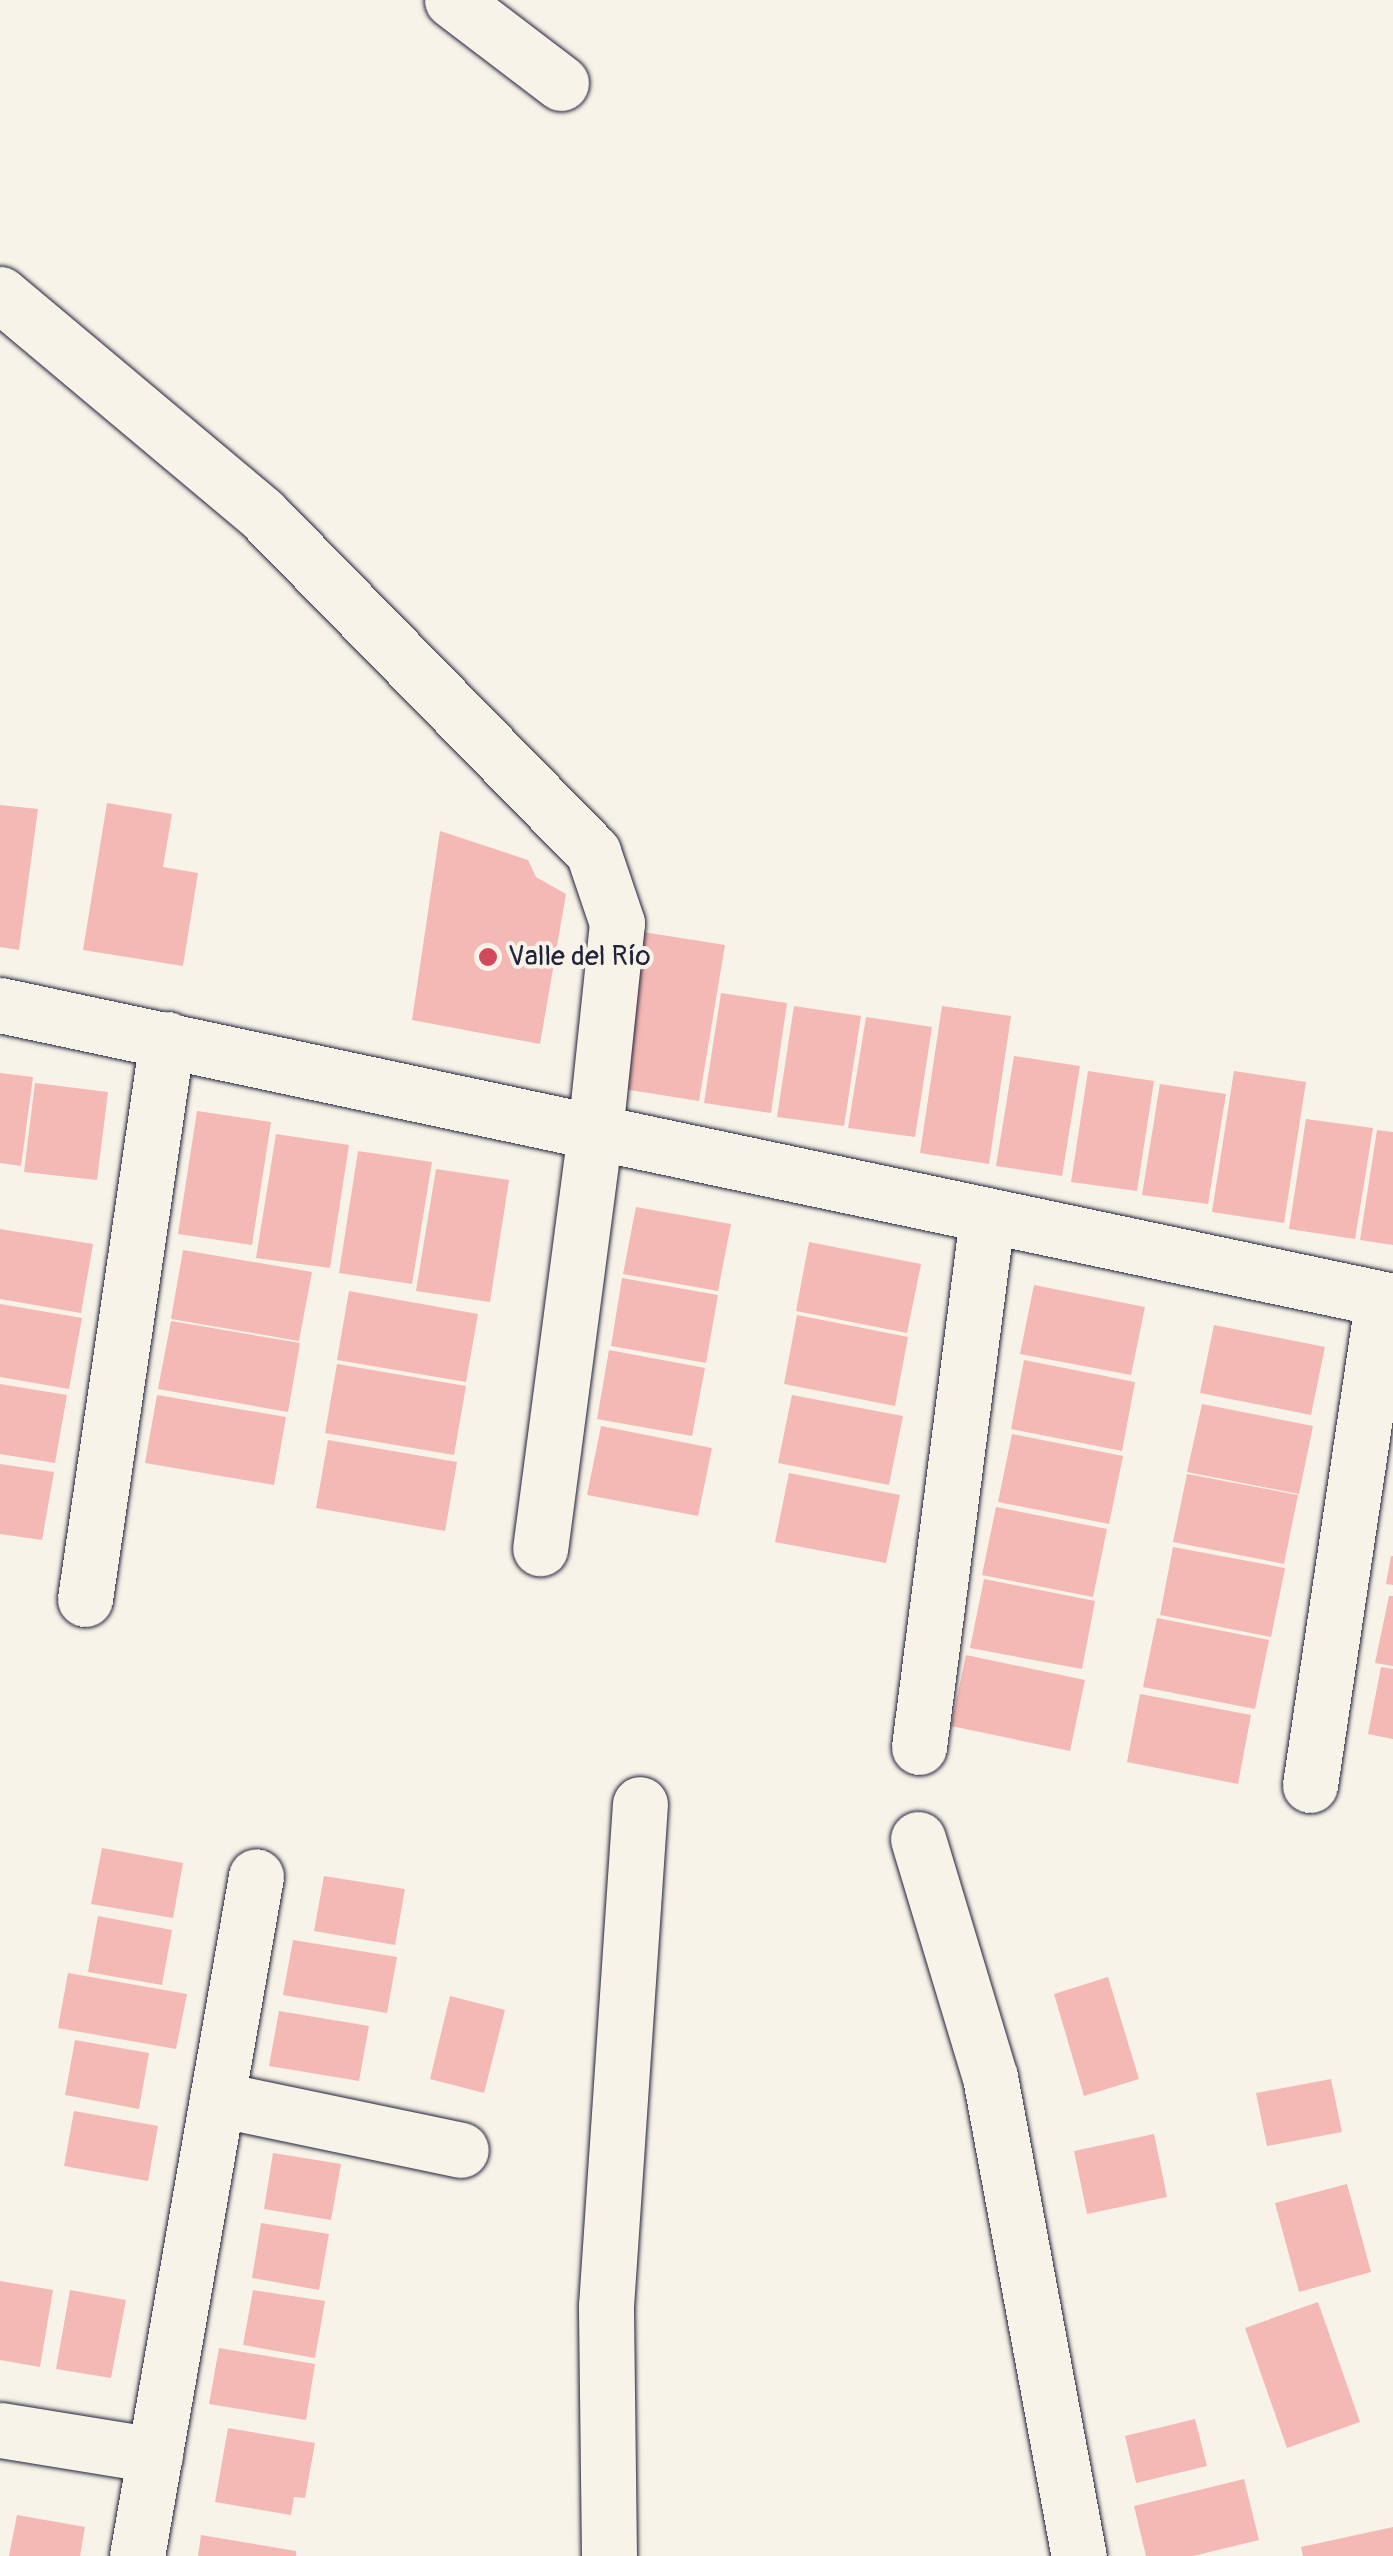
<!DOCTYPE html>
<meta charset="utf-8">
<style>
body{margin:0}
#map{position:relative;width:1393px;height:2556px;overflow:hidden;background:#f7f3e8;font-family:Pangolin,sans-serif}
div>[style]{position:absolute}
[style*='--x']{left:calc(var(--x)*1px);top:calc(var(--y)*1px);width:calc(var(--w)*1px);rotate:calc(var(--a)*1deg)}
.building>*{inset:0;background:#f4b9b5}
.roads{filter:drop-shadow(0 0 2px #22223b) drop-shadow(0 0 2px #22223b)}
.minor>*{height:55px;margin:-27.5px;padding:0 27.5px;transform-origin:27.5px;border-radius:27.5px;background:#f7f3e8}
.dots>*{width:28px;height:28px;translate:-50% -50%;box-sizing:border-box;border:5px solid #f7f3e8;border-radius:50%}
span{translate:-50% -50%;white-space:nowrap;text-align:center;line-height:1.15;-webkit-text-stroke:8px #f7f3e8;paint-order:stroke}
.poi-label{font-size:28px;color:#22223b}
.left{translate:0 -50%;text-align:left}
</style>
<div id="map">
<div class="building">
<i style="clip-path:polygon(107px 803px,172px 814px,163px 867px,198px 873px,183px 966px,83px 950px)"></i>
<i style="clip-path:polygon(0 805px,38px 809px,19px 950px,0 947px)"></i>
<i style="clip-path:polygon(440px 831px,528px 860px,536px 877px,566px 894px,540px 1044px,412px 1020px)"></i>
<i style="clip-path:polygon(643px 932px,725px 945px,699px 1101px,617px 1088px)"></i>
<i style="clip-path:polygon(721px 993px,787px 1003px,771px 1113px,704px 1103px)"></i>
<i style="clip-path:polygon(794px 1006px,861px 1016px,844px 1126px,777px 1117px)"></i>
<i style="clip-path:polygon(942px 1006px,1011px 1016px,989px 1164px,920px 1153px)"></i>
<i style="clip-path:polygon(866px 1017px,932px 1027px,915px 1137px,848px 1128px)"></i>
<i style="clip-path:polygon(1014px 1056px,1080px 1066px,1062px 1176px,996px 1166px)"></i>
<i style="clip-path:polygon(1088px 1071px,1154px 1081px,1137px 1191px,1071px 1182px)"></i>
<i style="clip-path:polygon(1234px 1071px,1306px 1082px,1284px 1223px,1212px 1212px)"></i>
<i style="clip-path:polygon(0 1073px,33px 1077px,21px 1166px,0 1163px)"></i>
<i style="clip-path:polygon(35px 1083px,108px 1092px,97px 1180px,24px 1172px)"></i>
<i style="clip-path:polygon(1160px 1084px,1226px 1094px,1208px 1204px,1142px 1195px)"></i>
<i style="clip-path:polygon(197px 1111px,271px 1122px,252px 1245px,178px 1234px)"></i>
<i style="clip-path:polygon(1306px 1119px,1373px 1128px,1355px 1239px,1289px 1229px)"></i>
<i style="clip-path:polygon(1377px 1130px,1393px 1132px,1393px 1245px,1360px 1240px)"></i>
<i style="clip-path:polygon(276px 1134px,349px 1145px,330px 1268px,256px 1258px)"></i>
<i style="clip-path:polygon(358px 1151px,432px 1162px,412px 1284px,339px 1273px)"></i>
<i style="clip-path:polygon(436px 1169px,509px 1180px,490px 1302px,416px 1291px)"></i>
<i style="clip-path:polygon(636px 1207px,731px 1224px,718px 1291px,623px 1274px)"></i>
<i style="clip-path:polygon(0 1229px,93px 1244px,81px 1313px,0 1299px)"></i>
<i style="clip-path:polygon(809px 1242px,921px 1264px,907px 1333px,796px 1311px)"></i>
<i style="clip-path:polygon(183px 1250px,312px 1272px,299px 1341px,171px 1319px)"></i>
<i style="clip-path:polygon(622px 1278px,718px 1295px,706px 1363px,611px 1346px)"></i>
<i style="clip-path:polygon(1034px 1285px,1145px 1307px,1131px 1375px,1020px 1354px)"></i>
<i style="clip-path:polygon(349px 1291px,478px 1314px,466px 1382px,337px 1360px)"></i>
<i style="clip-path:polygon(0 1304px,82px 1318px,69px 1389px,0 1377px)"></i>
<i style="clip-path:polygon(797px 1315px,908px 1337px,895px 1406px,784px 1384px)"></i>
<i style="clip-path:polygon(171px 1321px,300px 1343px,288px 1412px,158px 1389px)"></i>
<i style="clip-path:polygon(1214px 1325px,1325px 1347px,1311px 1415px,1200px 1393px)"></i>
<i style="clip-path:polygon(609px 1350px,705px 1368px,692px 1436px,597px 1419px)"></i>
<i style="clip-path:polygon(1024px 1360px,1135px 1382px,1122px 1451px,1011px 1429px)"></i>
<i style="clip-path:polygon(337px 1364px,466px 1386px,454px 1455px,325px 1433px)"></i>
<i style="clip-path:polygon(0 1384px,67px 1395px,55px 1463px,0 1454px)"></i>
<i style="clip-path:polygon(157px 1395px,286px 1417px,274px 1485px,145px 1463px)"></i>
<i style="clip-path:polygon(792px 1395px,903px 1416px,889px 1485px,778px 1463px)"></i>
<i style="clip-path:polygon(1202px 1404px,1313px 1426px,1299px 1494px,1187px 1472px)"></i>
<i style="clip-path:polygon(601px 1426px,712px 1448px,698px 1516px,587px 1495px)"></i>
<i style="clip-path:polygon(1012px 1434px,1123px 1456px,1109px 1524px,998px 1502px)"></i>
<i style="clip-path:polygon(328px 1440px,457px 1462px,445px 1531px,316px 1508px)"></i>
<i style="clip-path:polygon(0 1464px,54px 1472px,42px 1540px,0 1534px)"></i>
<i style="clip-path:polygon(789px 1473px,900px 1495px,886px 1563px,775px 1542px)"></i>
<i style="clip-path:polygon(1187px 1474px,1298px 1495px,1284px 1564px,1173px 1542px)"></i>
<i style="clip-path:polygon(996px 1507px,1107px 1529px,1093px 1597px,982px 1575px)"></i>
<i style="clip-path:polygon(1173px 1547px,1285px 1568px,1271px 1637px,1160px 1615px)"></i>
<i style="clip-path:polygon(1391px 1556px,1393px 1556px,1393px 1585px,1386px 1584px)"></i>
<i style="clip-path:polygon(984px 1579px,1095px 1601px,1082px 1669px,970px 1648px)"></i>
<i style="clip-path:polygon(1389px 1596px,1393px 1596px,1393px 1666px,1375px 1663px)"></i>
<i style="clip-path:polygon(1157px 1618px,1269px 1640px,1255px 1709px,1143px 1687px)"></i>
<i style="clip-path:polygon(966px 1655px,1085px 1680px,1070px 1751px,951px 1726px)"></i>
<i style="clip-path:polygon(1381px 1667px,1393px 1669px,1393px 1739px,1368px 1734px)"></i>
<i style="clip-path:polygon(1140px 1694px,1251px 1715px,1238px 1784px,1127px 1762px)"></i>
<i style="clip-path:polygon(102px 1848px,183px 1863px,173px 1918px,91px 1904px)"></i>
<i style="clip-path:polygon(324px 1876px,405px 1889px,395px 1945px,314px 1931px)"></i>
<i style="clip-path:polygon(98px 1916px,172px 1930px,162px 1985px,88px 1972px)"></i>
<i style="clip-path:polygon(293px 1940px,397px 1957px,387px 2013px,283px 1995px)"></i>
<i style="clip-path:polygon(68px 1973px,187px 1994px,176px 2049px,58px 2028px)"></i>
<i style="clip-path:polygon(1108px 1977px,1139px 2079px,1084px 2096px,1054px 1994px)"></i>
<i style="clip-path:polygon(450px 1996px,505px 2010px,484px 2093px,430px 2079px)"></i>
<i style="clip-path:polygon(279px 2011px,369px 2026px,359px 2081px,269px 2066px)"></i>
<i style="clip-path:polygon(75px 2040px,149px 2053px,139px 2109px,65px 2095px)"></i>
<i style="clip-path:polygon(1331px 2079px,1342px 2132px,1267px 2146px,1256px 2093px)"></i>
<i style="clip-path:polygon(74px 2111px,158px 2126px,148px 2181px,64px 2166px)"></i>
<i style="clip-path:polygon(1154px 2134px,1167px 2197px,1087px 2214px,1074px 2151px)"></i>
<i style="clip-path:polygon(273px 2153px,341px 2164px,331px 2220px,264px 2209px)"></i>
<i style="clip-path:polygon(1347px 2184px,1371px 2272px,1299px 2292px,1275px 2203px)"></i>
<i style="clip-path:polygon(261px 2223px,329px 2234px,319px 2290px,252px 2278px)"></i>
<i style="clip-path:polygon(0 2281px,53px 2290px,40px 2367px,0 2360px)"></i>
<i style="clip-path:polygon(70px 2290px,126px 2300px,111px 2378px,56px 2369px)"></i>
<i style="clip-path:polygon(253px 2290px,325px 2301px,315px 2358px,243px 2345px)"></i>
<i style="clip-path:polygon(1318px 2302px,1360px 2422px,1287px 2448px,1245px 2328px)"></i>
<i style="clip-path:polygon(219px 2348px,315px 2364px,306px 2420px,209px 2404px)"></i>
<i style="clip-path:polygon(1195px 2419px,1207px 2466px,1136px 2483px,1125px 2436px)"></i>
<i style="clip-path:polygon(228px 2428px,315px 2443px,305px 2498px,294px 2497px,291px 2515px,215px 2502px)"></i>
<i style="clip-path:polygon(1244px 2479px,1259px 2540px,1193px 2556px,1146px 2556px,1134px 2506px)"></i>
<i style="clip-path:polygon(17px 2515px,85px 2527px,80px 2556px,9px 2556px)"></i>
<i style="clip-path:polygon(1393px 2527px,1393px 2556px,1303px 2556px,1301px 2547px)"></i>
<i style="clip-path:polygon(201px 2535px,296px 2551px,296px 2556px,198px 2556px)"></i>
</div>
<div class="roads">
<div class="minor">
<i style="--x:452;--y:0;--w:137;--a:37.3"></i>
<i style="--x:0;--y:294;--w:342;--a:40"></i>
<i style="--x:262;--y:514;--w:473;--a:45.6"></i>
<i style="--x:593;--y:852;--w:75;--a:71.3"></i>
<i style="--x:617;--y:923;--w:210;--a:96"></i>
<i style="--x:595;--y:1132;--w:816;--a:11.96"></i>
<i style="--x:0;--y:1005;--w:608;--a:12.05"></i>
<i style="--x:595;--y:1132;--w:420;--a:97.5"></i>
<i style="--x:85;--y:1599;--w:566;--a:-81.67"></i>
<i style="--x:919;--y:1747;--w:533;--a:-82.68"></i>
<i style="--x:1310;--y:1785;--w:491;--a:-81.5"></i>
<i style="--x:918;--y:1839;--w:249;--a:73.2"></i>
<i style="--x:990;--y:2077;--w:487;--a:79.5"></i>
<i style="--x:217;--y:2099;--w:249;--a:11.8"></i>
<i style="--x:0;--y:2430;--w:157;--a:9.2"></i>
<i style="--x:137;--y:2556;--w:690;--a:-80.07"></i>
<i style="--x:609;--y:2556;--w:250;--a:-90.7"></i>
<i style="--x:606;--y:2306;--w:503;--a:-86.13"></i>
</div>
</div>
<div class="dots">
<i style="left:488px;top:957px;background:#d1495b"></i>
</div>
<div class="poi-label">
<span class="left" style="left:508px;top:957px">Valle del Río</span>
</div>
</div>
